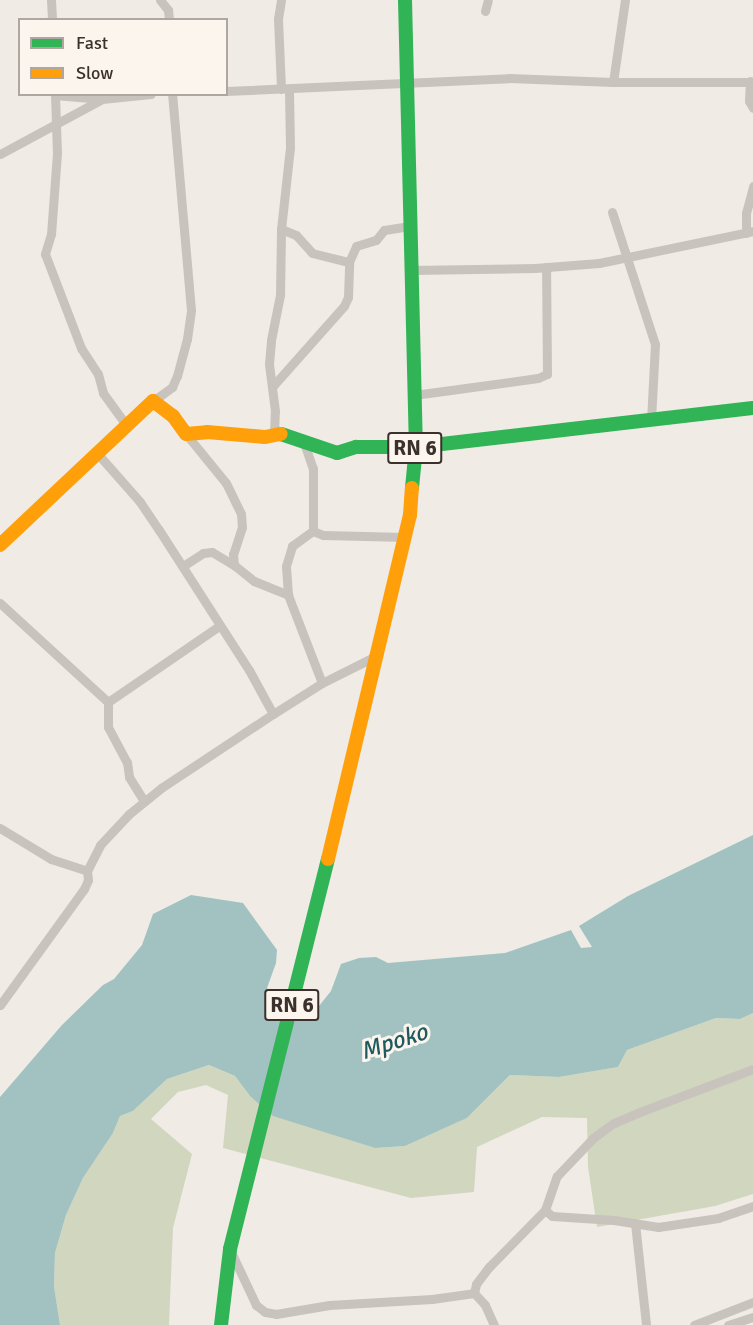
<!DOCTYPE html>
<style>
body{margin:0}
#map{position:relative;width:753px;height:1325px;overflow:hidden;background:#f0ebe5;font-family:Signika,sans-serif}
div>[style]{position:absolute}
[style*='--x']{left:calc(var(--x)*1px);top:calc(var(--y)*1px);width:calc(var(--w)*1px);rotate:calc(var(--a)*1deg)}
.green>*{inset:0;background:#d1d6bf}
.water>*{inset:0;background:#a1c2c1}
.street>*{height:9px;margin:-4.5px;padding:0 4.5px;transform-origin:4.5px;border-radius:4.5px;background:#c9c3be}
.fast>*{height:14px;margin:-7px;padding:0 7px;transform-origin:7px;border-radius:7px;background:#30b455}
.slow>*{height:14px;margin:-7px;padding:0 7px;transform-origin:7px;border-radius:7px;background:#ff9f0a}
span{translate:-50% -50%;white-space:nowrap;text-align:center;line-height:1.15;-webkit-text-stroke:6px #fbf5ee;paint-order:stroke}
.shield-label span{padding:2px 4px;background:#fbf5ee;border:2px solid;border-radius:4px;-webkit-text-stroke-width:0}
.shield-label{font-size:21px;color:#3b302b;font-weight:700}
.water-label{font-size:24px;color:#1f5a5e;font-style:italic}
.legend{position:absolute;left:18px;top:18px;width:210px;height:78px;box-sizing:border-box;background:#fbf5ee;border:2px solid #aea6a0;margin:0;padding:8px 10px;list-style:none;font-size:18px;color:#3b302b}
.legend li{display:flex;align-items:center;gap:12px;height:30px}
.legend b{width:30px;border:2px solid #aea6a0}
</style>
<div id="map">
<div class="green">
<i style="clip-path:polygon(753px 1013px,753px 1194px,715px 1206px,597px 1227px,588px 1167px,587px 1118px,542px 1117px,477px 1147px,474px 1192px,411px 1198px,223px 1148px,228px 1095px,206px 1085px,178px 1092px,151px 1119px,192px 1154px,173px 1228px,169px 1325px,60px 1325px,54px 1286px,55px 1253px,66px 1215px,83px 1178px,113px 1133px,120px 1116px,133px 1111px,167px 1079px,209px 1065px,235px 1076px,250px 1096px,344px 1138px,375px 1148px,405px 1146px,467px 1118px,510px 1075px,559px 1077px,618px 1067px,627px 1050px,716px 1018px,740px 1019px)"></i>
</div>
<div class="water">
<i style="clip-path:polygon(753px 835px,753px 1013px,740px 1019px,716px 1018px,627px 1050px,618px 1067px,559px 1077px,510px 1075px,467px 1118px,405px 1146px,375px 1148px,273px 1116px,250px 1096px,235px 1076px,209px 1065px,167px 1079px,133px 1111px,120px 1116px,113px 1133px,83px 1178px,66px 1215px,55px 1253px,54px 1286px,60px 1325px,0 1325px,0 1097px,62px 1025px,103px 985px,114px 979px,142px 945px,153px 914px,191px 895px,243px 903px,277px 950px,276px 963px,267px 988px,278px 1002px,305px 1010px,319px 1006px,331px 991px,341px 964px,359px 958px,376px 957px,388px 963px,505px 953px,571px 930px,581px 948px,592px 947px,579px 926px,628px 896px)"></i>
</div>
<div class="street">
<i style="--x:51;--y:0;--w:20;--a:87"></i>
<i style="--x:160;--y:0;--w:13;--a:51"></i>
<i style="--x:168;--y:10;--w:10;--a:84"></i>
<i style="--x:281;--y:0;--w:19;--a:99"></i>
<i style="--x:278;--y:19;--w:70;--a:87.5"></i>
<i style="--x:485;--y:11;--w:11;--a:-75"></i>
<i style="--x:750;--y:81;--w:20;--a:93"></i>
<i style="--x:749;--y:101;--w:8;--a:60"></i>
<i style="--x:613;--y:82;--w:83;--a:-81.7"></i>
<i style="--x:226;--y:91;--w:283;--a:-2.6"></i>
<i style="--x:509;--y:78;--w:104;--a:2.2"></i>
<i style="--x:613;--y:82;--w:140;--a:0"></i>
<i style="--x:55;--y:94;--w:59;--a:88.1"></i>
<i style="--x:57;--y:153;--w:81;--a:94.2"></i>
<i style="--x:51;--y:234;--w:21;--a:107"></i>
<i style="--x:45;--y:254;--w:101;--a:69"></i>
<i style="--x:81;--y:348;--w:31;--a:57"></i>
<i style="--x:98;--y:374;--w:20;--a:75"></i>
<i style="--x:103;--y:393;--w:39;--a:54"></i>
<i style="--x:55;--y:95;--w:47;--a:4.9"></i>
<i style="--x:102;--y:99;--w:49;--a:-5.8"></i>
<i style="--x:0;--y:154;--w:116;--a:-28.3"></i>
<i style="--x:612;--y:212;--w:139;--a:72"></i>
<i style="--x:655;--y:344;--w:77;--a:93"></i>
<i style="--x:281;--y:229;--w:16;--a:22"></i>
<i style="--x:296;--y:235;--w:24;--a:48"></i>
<i style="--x:312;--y:253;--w:38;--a:14"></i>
<i style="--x:746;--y:233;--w:20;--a:-90"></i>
<i style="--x:746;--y:213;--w:28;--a:-75"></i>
<i style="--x:411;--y:270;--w:124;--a:-0.9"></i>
<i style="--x:535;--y:268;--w:64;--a:-4.5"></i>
<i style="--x:599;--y:263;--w:157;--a:-11.7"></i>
<i style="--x:272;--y:387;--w:108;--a:-48.4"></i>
<i style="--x:344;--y:306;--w:10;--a:-66"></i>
<i style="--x:348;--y:297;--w:35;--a:-88"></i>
<i style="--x:349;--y:262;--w:17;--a:-66"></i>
<i style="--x:356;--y:246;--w:21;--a:-17"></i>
<i style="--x:376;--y:240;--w:13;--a:-51"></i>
<i style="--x:384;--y:230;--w:26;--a:-9"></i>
<i style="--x:414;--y:395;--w:125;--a:-7.8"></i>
<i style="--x:538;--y:378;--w:10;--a:-24"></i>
<i style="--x:547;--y:374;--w:107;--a:-90.5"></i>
<i style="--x:153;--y:401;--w:24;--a:-36"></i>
<i style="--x:172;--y:387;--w:12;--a:-66"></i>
<i style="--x:177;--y:376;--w:38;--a:-75"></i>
<i style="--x:187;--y:339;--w:29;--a:-82"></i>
<i style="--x:191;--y:310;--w:217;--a:-95"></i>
<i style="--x:186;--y:434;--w:63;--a:50.8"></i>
<i style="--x:226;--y:483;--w:34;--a:64"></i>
<i style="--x:241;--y:514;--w:13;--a:86"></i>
<i style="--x:242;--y:527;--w:28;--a:108"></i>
<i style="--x:233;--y:554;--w:11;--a:85"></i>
<i style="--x:234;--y:565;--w:26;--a:39"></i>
<i style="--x:254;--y:581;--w:37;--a:22"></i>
<i style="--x:288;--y:595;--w:94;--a:68.9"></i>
<i style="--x:274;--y:435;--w:24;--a:-88"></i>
<i style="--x:275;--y:411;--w:47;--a:-97.3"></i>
<i style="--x:269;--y:364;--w:24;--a:-85"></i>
<i style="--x:271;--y:340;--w:46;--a:-78.7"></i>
<i style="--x:280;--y:295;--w:66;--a:-89.1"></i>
<i style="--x:281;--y:229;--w:81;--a:-83.7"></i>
<i style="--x:290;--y:148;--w:59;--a:-91"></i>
<i style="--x:97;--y:453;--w:65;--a:48.7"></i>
<i style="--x:140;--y:502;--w:34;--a:56"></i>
<i style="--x:159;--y:530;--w:166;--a:57.3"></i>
<i style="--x:249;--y:670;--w:50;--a:61.4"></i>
<i style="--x:313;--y:531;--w:11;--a:22"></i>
<i style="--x:323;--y:535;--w:83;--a:1.4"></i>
<i style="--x:183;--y:566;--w:24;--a:-33"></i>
<i style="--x:203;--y:553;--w:9;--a:-6"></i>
<i style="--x:212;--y:552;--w:26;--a:31"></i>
<i style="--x:288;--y:595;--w:29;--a:-94"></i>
<i style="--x:286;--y:566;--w:21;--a:-73"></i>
<i style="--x:292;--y:546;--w:26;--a:-36"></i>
<i style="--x:313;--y:531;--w:62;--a:-90"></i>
<i style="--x:313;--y:469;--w:31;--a:-109"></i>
<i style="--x:0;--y:603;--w:147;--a:42.5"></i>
<i style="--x:108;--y:702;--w:135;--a:-34.4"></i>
<i style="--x:108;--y:702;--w:25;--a:90"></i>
<i style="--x:108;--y:727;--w:40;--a:62"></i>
<i style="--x:127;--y:762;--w:15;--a:82"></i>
<i style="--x:129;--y:777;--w:28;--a:58"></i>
<i style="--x:0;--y:828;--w:60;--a:31.3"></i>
<i style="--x:51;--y:859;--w:38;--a:18"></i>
<i style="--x:0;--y:1005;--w:143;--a:-54.1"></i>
<i style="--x:84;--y:889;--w:10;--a:-66"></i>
<i style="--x:88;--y:880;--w:9;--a:-96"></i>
<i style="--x:87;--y:871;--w:29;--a:-63"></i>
<i style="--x:100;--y:845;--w:42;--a:-46.9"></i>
<i style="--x:129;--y:814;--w:41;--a:-39.1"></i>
<i style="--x:161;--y:788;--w:134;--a:-33.5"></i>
<i style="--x:273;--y:714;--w:58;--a:-32.3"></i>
<i style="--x:322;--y:683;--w:60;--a:-26.6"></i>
<i style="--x:545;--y:1210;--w:9;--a:41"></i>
<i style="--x:552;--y:1216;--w:62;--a:3.7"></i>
<i style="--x:614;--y:1220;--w:45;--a:9"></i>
<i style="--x:658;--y:1227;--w:61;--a:-8.5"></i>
<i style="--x:718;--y:1218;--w:37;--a:-19"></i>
<i style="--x:635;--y:1223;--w:103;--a:83.8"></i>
<i style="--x:231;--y:1252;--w:59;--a:64.7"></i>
<i style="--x:256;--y:1305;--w:11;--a:38"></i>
<i style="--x:265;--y:1312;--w:11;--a:10"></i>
<i style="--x:276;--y:1314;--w:54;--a:-9.6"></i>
<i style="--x:329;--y:1305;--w:103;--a:-3.3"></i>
<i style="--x:432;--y:1299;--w:42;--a:-8.1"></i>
<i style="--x:474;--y:1293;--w:16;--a:47"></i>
<i style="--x:485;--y:1305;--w:22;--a:66"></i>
<i style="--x:474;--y:1293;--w:9;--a:-77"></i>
<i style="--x:476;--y:1284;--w:21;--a:-53"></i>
<i style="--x:489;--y:1267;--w:80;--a:-45.5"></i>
<i style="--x:545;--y:1210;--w:36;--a:-71"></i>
<i style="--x:557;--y:1176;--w:52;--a:-46.5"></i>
<i style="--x:593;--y:1138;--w:26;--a:-36"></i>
<i style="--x:614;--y:1123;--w:25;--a:-23"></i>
<i style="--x:637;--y:1113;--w:124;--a:-20.8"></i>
<i style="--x:694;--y:1325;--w:63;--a:-21.3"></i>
<i style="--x:728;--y:1325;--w:26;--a:-18"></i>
</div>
<div class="fast">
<i style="--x:405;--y:0;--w:447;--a:88.6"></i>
<i style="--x:416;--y:447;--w:41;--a:95.6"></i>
<i style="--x:281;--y:434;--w:59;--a:18.7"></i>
<i style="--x:337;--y:453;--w:20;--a:-18"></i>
<i style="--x:356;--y:447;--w:60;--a:0"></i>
<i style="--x:416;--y:447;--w:339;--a:-6.6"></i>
<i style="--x:221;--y:1325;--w:77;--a:-83.2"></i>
<i style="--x:230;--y:1249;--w:402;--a:-75.9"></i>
</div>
<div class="slow">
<i style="--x:0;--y:545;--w:210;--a:-43.3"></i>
<i style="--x:153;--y:401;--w:25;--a:37"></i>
<i style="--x:173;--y:416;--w:22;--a:54"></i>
<i style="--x:186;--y:434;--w:21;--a:-5"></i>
<i style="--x:207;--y:432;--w:58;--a:4.9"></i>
<i style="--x:265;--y:437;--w:16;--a:-11"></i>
<i style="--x:328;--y:859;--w:354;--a:-76.6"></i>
<i style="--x:410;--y:515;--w:27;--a:-86"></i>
</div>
<div class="shield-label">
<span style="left:415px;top:448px">RN 6</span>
<span style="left:292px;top:1005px">RN 6</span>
</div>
<div class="water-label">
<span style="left:394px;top:1042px;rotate:-18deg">Mpoko</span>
</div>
<ul class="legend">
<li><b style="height:8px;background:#30b455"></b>Fast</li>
<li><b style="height:8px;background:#ff9f0a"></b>Slow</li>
</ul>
</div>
